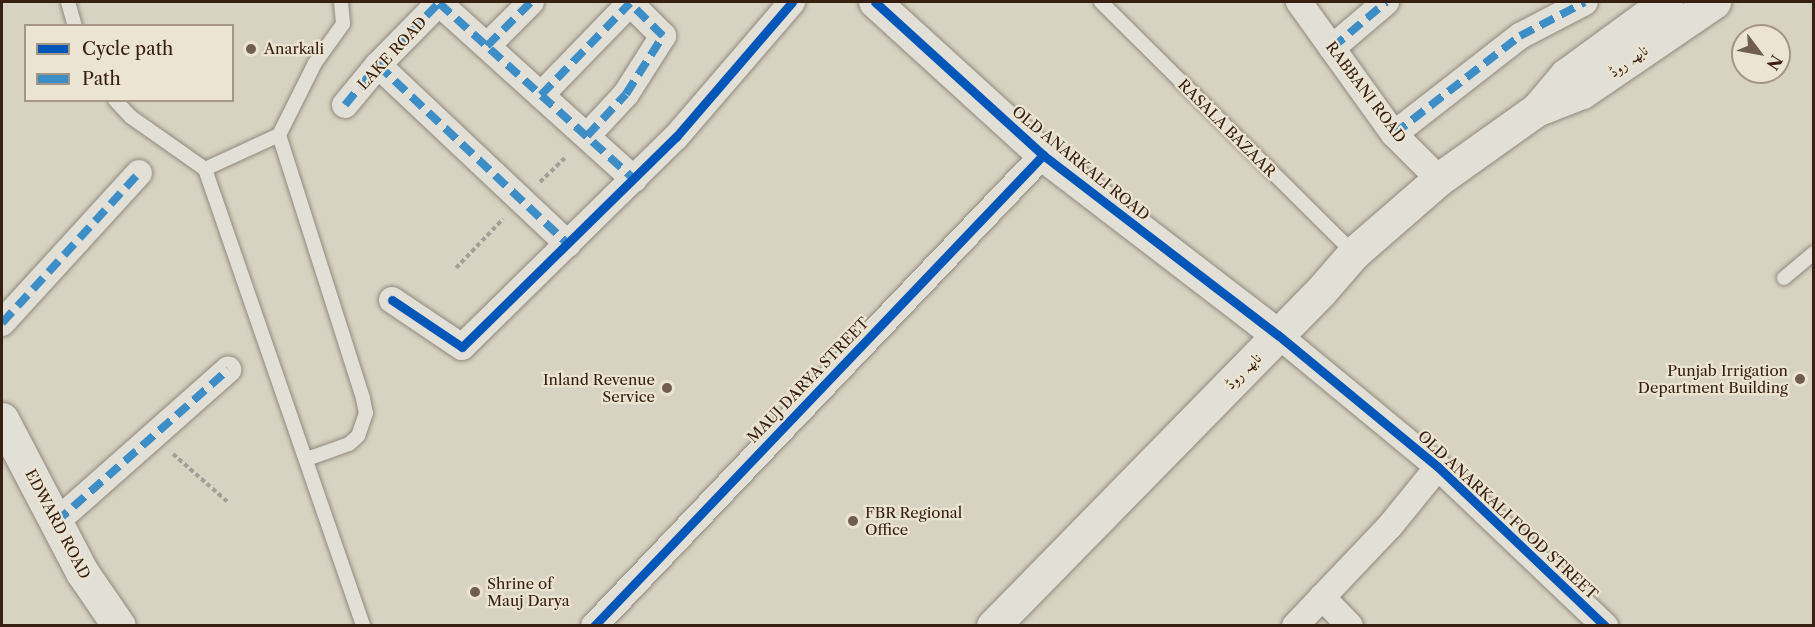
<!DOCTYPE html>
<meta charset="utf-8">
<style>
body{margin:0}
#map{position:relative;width:1815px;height:627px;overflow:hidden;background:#d8d2c2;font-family:"Libre Caslon Text",Amiri,serif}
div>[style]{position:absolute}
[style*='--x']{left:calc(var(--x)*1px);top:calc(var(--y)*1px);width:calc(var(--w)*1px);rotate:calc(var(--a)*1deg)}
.path>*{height:4px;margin-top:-2px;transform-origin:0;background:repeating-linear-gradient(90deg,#a39e97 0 4.5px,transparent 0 7.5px)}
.roads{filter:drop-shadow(0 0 2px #90897f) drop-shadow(0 0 2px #90897f)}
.service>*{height:14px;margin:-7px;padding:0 7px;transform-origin:7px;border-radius:7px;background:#e2dfd6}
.minor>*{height:26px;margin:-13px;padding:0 13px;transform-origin:13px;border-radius:13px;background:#e2dfd6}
.tertiary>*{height:32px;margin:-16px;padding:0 16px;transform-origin:16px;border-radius:16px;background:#e2dfd6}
.secondary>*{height:33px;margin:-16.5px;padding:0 16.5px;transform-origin:16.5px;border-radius:16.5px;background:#e2dfd6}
.quiet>*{height:8px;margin-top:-4px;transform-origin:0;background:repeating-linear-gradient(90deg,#3d8ec7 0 15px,transparent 0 23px)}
.cycleway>*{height:9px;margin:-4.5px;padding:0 4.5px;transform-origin:4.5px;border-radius:4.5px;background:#0057b8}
.dots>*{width:16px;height:16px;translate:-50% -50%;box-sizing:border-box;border:3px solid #ece4d2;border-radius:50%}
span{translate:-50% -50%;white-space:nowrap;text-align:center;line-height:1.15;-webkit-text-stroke:4.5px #ece4d2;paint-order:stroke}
.poi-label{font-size:15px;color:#372011}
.left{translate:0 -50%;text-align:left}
.right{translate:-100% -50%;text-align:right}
.street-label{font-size:15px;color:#372011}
.frame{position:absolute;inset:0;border:3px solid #372011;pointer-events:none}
.legend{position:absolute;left:24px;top:24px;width:210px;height:78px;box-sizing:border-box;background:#ece4d2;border:2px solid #a49685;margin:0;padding:8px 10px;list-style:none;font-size:18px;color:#372011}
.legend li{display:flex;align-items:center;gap:12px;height:30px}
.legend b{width:30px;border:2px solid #a49685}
.north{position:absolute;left:1731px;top:24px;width:60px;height:60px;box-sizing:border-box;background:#ece4d2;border:2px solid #a49685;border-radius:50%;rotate:122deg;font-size:16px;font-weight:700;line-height:24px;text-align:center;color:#372011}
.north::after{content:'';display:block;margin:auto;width:21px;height:27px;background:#6f5e4f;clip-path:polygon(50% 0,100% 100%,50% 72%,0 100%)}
</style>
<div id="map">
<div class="path">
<i style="--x:540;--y:182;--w:37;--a:-44"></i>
<i style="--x:456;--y:268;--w:68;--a:-46.2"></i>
<i style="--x:173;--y:454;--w:74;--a:41.2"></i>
</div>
<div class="roads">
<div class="service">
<i style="--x:68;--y:2;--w:25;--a:74"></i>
<i style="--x:1101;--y:2;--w:356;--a:44.8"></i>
<i style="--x:115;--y:100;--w:23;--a:47"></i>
<i style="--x:131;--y:117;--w:90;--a:35.1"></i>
<i style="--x:205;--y:169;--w:81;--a:-24.7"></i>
<i style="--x:279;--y:135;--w:80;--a:-63.4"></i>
<i style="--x:315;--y:63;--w:48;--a:-54.3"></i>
<i style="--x:343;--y:24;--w:22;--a:-95"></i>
<i style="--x:279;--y:135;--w:277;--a:72.3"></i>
<i style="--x:363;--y:399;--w:14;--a:78"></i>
<i style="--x:366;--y:413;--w:24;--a:109"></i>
<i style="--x:358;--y:436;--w:12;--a:138"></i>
<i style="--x:349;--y:444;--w:45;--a:160.3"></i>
<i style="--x:205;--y:169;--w:484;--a:70.9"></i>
<i style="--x:1784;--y:278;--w:39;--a:-40"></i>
</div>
<div class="minor">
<i style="--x:1299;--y:2;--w:163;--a:54.3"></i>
<i style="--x:1394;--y:134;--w:64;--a:45"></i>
<i style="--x:439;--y:3;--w:263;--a:42.1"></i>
<i style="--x:487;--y:46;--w:62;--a:-45"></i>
<i style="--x:1332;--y:48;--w:71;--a:-40.4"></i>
<i style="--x:378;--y:65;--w:261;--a:43.3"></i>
<i style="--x:541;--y:95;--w:128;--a:-45.9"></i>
<i style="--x:345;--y:105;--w:52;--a:-50.5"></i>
<i style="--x:378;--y:65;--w:88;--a:-45.5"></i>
<i style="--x:1394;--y:134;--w:160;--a:-37.9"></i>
<i style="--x:1520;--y:36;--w:73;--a:-27.6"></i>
<i style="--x:587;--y:136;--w:57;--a:-47.1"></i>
<i style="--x:626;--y:94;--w:69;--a:-57.5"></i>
<i style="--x:663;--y:36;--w:48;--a:-135"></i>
<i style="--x:392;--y:300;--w:84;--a:33.9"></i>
<i style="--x:462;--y:347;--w:300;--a:-44.5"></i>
<i style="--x:676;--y:137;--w:178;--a:-49.3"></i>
<i style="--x:2;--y:323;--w:203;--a:-47.6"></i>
<i style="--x:1278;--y:335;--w:207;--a:39.5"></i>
<i style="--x:1438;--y:467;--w:231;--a:43.6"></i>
<i style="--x:56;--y:522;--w:230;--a:-41.5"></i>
<i style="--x:1322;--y:597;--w:40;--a:46"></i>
<i style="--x:594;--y:626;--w:651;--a:-46.37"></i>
<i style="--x:1295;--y:626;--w:138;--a:-46.5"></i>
<i style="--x:1390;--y:526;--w:76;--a:-50.9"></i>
</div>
<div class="tertiary">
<i style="--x:875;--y:2;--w:227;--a:42.3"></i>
<i style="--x:1043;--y:155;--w:296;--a:37.5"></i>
</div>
<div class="secondary">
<i style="--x:1539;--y:107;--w:42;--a:-49.8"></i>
<i style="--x:1566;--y:75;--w:124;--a:-36.1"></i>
<i style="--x:2;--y:419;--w:173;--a:62.4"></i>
<i style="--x:82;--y:572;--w:65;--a:55.6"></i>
<i style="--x:993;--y:626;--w:469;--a:-45.6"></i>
<i style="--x:1321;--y:291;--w:50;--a:-49"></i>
<i style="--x:1354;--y:253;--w:113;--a:-41"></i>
<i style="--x:1439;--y:179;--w:119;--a:-35.4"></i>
<i style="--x:1536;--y:110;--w:49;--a:-21.4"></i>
<i style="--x:1582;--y:92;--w:160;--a:-34.3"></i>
</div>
</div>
<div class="quiet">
<i style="--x:439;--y:3;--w:263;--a:42.1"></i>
<i style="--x:487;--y:46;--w:62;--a:-45"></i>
<i style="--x:1332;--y:48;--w:71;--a:-40.4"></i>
<i style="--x:378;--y:65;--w:261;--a:43.3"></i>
<i style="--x:541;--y:95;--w:128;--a:-45.9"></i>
<i style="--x:345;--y:105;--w:52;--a:-50.5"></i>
<i style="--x:378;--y:65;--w:88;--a:-45.5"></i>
<i style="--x:1394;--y:134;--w:160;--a:-37.9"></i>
<i style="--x:1520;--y:36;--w:73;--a:-27.6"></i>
<i style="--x:587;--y:136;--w:57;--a:-47.1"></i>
<i style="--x:626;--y:94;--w:69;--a:-57.5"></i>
<i style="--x:663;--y:36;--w:48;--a:-135"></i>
<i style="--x:2;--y:323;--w:203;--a:-47.6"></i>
<i style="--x:56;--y:522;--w:230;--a:-41.5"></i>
</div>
<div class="cycleway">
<i style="--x:875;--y:2;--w:227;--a:42.3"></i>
<i style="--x:1043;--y:155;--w:296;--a:37.5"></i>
<i style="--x:1278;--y:335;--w:207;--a:39.5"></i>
<i style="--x:1438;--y:467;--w:231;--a:43.6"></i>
<i style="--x:392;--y:300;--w:84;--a:33.9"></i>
<i style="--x:462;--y:347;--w:300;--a:-44.5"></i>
<i style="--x:676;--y:137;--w:178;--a:-49.3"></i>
<i style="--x:594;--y:626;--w:651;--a:-46.37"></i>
</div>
<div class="dots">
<i style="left:251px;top:49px;background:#6f5e4f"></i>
<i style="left:1800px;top:379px;background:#6f5e4f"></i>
<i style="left:667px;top:388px;background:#6f5e4f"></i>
<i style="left:853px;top:521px;background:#6f5e4f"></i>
<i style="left:475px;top:592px;background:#6f5e4f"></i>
</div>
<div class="poi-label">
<span class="left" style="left:264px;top:49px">Anarkali</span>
<span class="right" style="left:1788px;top:379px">Punjab Irrigation<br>Department Building</span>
<span class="right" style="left:655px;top:388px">Inland Revenue<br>Service</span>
<span class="left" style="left:865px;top:521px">FBR Regional<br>Office</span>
<span class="left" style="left:487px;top:592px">Shrine of<br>Mauj Darya</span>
</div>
<div class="street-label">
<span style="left:392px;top:53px;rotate:-47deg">LAKE ROAD</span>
<span style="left:1628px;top:61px;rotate:-35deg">نابھہ روڈ</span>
<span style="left:1366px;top:92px;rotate:53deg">RABBANI ROAD</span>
<span style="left:1227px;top:128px;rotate:45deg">RASALA BAZAAR</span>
<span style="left:1081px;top:163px;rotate:39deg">OLD ANARKALI ROAD</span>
<span style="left:1243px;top:371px;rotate:-45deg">نابھہ روڈ</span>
<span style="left:808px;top:380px;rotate:-46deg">MAUJ DARYA STREET</span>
<span style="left:1508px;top:515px;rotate:43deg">OLD ANARKALI FOOD STREET</span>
<span style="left:58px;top:524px;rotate:62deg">EDWARD ROAD</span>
</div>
<div class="frame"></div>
<ul class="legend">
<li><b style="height:8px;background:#0057b8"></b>Cycle path</li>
<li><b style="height:8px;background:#3d8ec7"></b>Path</li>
</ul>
<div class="north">N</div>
</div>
